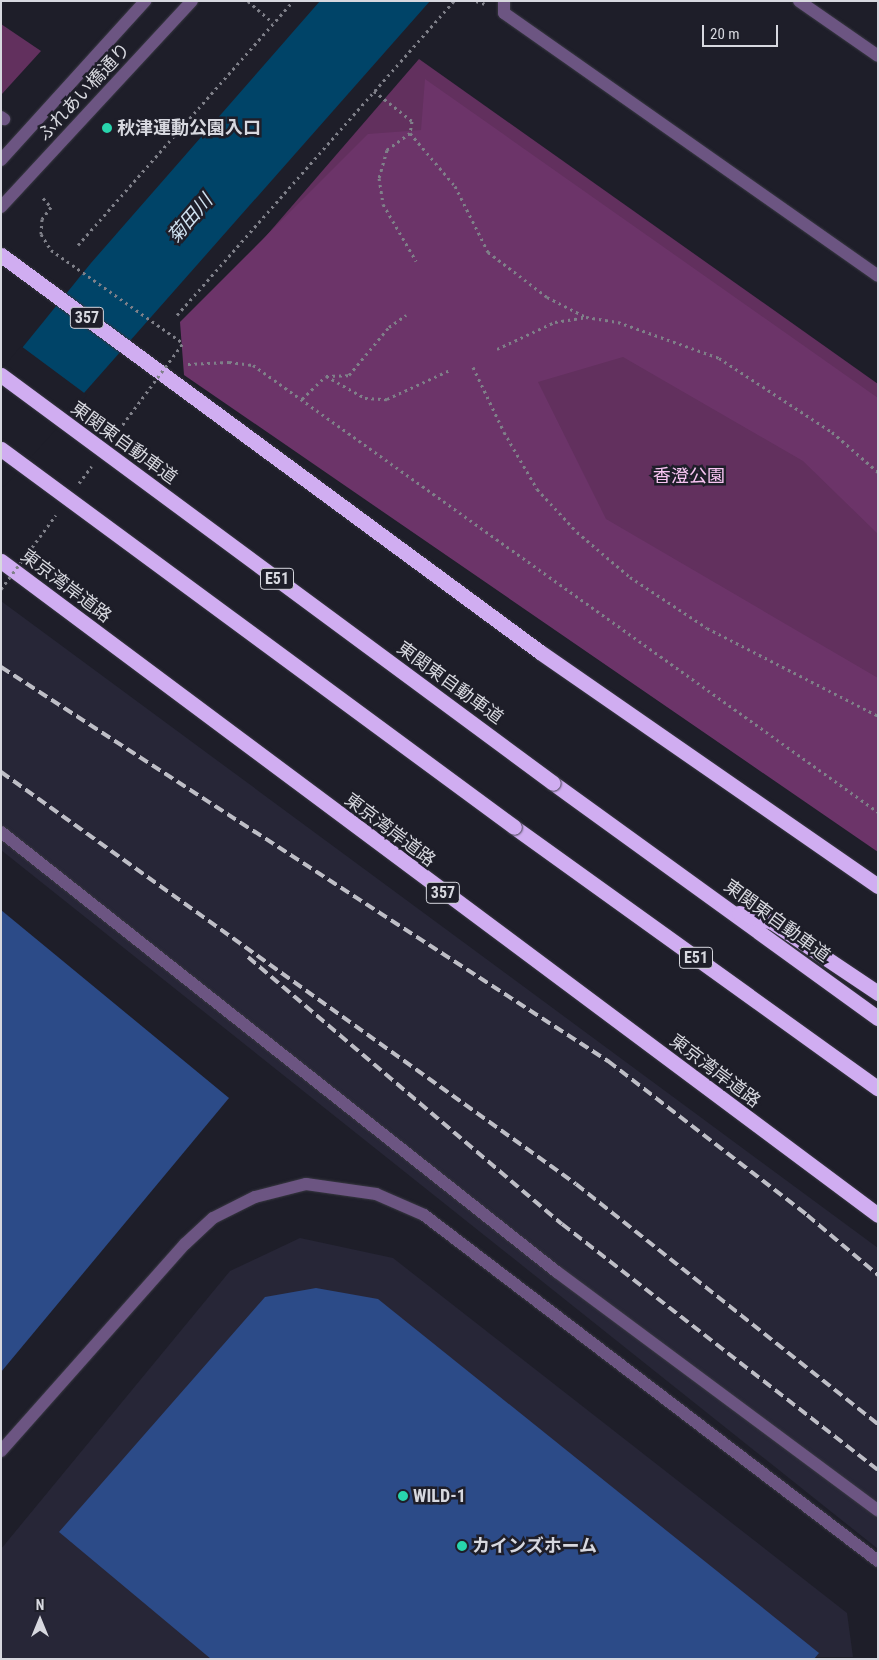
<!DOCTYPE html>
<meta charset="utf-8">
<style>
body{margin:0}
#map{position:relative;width:879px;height:1660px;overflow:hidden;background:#1e1e29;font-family:"Roboto Condensed","Noto Sans JP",sans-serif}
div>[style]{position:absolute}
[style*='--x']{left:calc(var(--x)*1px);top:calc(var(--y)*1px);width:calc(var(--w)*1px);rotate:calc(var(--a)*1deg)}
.built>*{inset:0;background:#272637}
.green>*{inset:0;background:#62305e}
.forest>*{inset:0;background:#6c3469}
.water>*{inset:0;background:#004468}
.pier>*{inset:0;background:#1e1e29}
.building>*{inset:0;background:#2c4b88}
.path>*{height:3px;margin-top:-1.5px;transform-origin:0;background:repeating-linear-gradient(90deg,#7f8089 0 2.5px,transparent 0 6.5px)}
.roads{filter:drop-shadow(0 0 1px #383842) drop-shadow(0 0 1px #383842)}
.minor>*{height:12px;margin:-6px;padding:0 6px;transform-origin:6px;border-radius:6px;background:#6c5582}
.highway>*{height:15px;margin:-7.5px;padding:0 7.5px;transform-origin:7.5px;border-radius:7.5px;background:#d0adf1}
.rail>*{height:4px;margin-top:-2px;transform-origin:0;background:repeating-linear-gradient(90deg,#bebec6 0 10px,transparent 0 15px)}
.path-bridge>*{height:3px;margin-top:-1.5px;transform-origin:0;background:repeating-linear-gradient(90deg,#7f8089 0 2.5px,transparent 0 6.5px)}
.bridges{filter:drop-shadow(0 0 1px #383842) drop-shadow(0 0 1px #383842)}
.highway-bridge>*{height:15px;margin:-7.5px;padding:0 7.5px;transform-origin:7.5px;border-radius:7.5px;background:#d0adf1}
.dots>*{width:14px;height:14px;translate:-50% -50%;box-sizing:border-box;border:2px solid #1e1e29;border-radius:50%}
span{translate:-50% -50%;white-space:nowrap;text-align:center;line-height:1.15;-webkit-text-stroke:5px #1e1e29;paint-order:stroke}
.shield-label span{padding:1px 4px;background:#1e1e29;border:1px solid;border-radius:4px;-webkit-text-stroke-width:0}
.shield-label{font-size:16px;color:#d7d8df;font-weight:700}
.street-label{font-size:18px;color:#d7d8df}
.poi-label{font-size:18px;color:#d7d8df;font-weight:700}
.left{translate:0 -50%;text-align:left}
.park-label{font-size:18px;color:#f7c4f2}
.water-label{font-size:19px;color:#cfe1ef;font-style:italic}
.frame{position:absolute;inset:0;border:2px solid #d7d8df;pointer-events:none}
.north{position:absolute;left:15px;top:1595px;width:50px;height:50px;-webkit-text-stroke:4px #1e1e29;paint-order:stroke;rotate:0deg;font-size:14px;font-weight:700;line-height:20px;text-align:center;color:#d7d8df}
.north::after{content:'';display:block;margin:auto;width:18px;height:22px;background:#d7d8df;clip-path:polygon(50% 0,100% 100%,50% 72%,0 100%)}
.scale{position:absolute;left:702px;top:25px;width:76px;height:22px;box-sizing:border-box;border:2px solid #d7d8df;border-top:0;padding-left:6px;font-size:15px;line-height:18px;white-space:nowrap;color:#d7d8df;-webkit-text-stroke:4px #1e1e29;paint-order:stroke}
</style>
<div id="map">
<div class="built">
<i style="clip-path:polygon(1px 601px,878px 1248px,878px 1549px,1px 850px)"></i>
<i style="clip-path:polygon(300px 1238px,393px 1258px,847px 1613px,853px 1657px,1px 1659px,1px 1549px,230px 1271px)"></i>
</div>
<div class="green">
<i style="clip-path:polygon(1px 24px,41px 51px,1px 95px)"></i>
<i style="clip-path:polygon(419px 59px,878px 384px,878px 836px,190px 324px)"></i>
</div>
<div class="forest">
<i style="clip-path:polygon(425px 79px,878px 398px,878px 534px,803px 461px,623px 357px,538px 382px,606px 519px,878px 678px,878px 852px,184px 375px,180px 322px,368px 134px,421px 130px)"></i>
</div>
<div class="water">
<i style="clip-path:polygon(320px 1px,430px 1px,1px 487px,1px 374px,91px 263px)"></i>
</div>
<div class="pier">
<i style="clip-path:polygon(21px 346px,87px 395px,4px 487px,1px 485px,1px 370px)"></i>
</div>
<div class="building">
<i style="clip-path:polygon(1px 910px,229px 1098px,1px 1372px)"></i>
<i style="clip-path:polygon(316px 1288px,378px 1299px,819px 1653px,814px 1659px,211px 1659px,59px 1532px,265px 1297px)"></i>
</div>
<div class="path">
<i style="--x:248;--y:1;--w:33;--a:41"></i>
<i style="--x:476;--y:1;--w:9;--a:18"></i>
<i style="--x:374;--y:91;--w:48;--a:38.3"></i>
<i style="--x:412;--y:121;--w:12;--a:99"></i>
<i style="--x:410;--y:133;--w:70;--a:49.7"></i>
<i style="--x:455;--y:186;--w:74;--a:63.4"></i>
<i style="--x:488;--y:252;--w:74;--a:37.3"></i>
<i style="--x:547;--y:297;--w:44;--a:27.1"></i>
<i style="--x:410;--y:133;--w:29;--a:144"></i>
<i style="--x:387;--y:150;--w:29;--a:106"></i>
<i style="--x:379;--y:178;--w:26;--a:81"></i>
<i style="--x:383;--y:204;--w:66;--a:59.9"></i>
<i style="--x:43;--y:198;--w:12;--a:48"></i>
<i style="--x:51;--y:207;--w:15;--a:127"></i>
<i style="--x:42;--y:219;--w:15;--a:94"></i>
<i style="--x:41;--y:234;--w:19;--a:58"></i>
<i style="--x:51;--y:250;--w:161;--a:35.2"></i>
<i style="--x:78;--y:245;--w:325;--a:-48.6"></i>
<i style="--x:177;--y:315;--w:419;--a:-48.6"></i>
<i style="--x:497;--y:349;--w:64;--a:-25"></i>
<i style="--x:555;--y:322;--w:31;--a:-9"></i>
<i style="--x:586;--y:317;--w:32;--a:9"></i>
<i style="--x:618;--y:322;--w:107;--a:19.6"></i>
<i style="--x:719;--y:358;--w:135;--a:33.2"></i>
<i style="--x:832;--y:432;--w:61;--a:41"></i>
<i style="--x:188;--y:364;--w:41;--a:-2.8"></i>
<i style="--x:229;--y:362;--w:24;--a:7"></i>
<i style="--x:253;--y:365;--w:768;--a:35.57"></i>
<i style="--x:473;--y:367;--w:72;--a:64.5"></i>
<i style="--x:504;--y:432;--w:66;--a:59.9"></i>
<i style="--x:537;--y:489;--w:59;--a:47.1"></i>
<i style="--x:577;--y:532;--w:70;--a:40.3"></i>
<i style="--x:630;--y:577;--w:92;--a:33.5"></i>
<i style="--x:707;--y:628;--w:192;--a:27.2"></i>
<i style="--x:326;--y:376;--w:45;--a:29.4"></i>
<i style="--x:365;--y:398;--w:22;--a:3"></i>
<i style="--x:387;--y:399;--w:69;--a:-24.7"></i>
<i style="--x:302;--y:399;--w:33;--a:-44"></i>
<i style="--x:326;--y:376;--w:23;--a:-2"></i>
<i style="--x:349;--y:375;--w:62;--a:-50.2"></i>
<i style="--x:389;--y:327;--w:21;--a:-35"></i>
</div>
<div class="roads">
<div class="minor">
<i style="--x:504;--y:1;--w:12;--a:90"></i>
<i style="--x:504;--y:13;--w:457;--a:35.1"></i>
<i style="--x:799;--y:1;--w:96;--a:34.8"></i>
<i style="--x:1;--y:117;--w:4;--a:34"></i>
<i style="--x:1;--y:160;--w:215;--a:-47.8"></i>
<i style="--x:1;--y:207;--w:281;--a:-47.2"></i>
<i style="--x:1;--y:832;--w:709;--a:38.36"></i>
<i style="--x:557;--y:1272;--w:400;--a:36.6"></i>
<i style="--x:1;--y:1451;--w:277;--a:-48.4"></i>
<i style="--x:185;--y:1244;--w:38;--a:-43"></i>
<i style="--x:213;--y:1218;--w:47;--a:-26.6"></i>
<i style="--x:255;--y:1197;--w:53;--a:-14.3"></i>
<i style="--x:306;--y:1184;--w:71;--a:8.1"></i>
<i style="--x:376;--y:1194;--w:52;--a:23.6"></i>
<i style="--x:424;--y:1215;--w:571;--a:37.31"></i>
</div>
<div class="highway">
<i style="--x:1;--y:255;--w:669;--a:36.37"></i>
<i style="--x:540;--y:652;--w:411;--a:34.7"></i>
<i style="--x:1;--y:561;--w:1094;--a:36.71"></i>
<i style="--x:553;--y:783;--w:401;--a:35.9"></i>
<i style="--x:514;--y:827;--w:448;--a:35.7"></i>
<i style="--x:739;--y:913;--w:34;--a:15"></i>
<i style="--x:772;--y:922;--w:128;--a:33.8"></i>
</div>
</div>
<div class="rail">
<i style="--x:1;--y:667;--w:724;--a:32.99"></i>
<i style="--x:608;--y:1061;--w:252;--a:37.7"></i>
<i style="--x:807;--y:1215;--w:93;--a:40.2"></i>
<i style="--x:1;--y:772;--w:707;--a:35.62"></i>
<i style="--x:576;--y:1184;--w:386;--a:38.5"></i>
<i style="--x:248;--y:957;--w:412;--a:40.4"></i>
<i style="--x:562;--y:1224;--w:400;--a:37.9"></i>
</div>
<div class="path-bridge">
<i style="--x:115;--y:435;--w:114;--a:-53.5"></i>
<i style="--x:79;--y:483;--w:21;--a:-53"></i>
<i style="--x:1;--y:589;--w:92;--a:-53.4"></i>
</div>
<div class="bridges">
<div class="highway-bridge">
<i style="--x:1;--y:375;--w:686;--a:36.47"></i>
<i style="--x:1;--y:449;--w:637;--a:36.38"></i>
</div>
</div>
<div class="dots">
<i style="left:107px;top:128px;background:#28d5ad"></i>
<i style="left:403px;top:1496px;background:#28d5ad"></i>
<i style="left:462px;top:1546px;background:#28d5ad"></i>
</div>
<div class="shield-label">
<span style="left:87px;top:318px">357</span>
<span style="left:277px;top:579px">E51</span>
<span style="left:443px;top:893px">357</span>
<span style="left:696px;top:958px">E51</span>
</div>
<div class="street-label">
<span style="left:84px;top:92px;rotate:-47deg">ふれあい橋通り</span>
<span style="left:124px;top:443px;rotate:36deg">東関東自動車道</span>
<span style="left:66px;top:586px;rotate:37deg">東京湾岸道路</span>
<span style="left:450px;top:683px;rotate:36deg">東関東自動車道</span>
<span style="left:390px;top:830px;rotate:37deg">東京湾岸道路</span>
<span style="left:777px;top:921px;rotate:36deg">東関東自動車道</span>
<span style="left:715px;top:1071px;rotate:37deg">東京湾岸道路</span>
</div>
<div class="poi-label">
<span class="left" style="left:117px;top:128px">秋津運動公園入口</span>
<span class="left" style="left:413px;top:1496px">WILD-1</span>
<span class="left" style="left:472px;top:1546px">カインズホーム</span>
</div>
<div class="park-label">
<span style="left:689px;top:476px">香澄公園</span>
</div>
<div class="water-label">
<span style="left:190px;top:219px;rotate:-49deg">菊田川</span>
</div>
<div class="frame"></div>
<div class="north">N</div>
<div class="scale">20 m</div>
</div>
